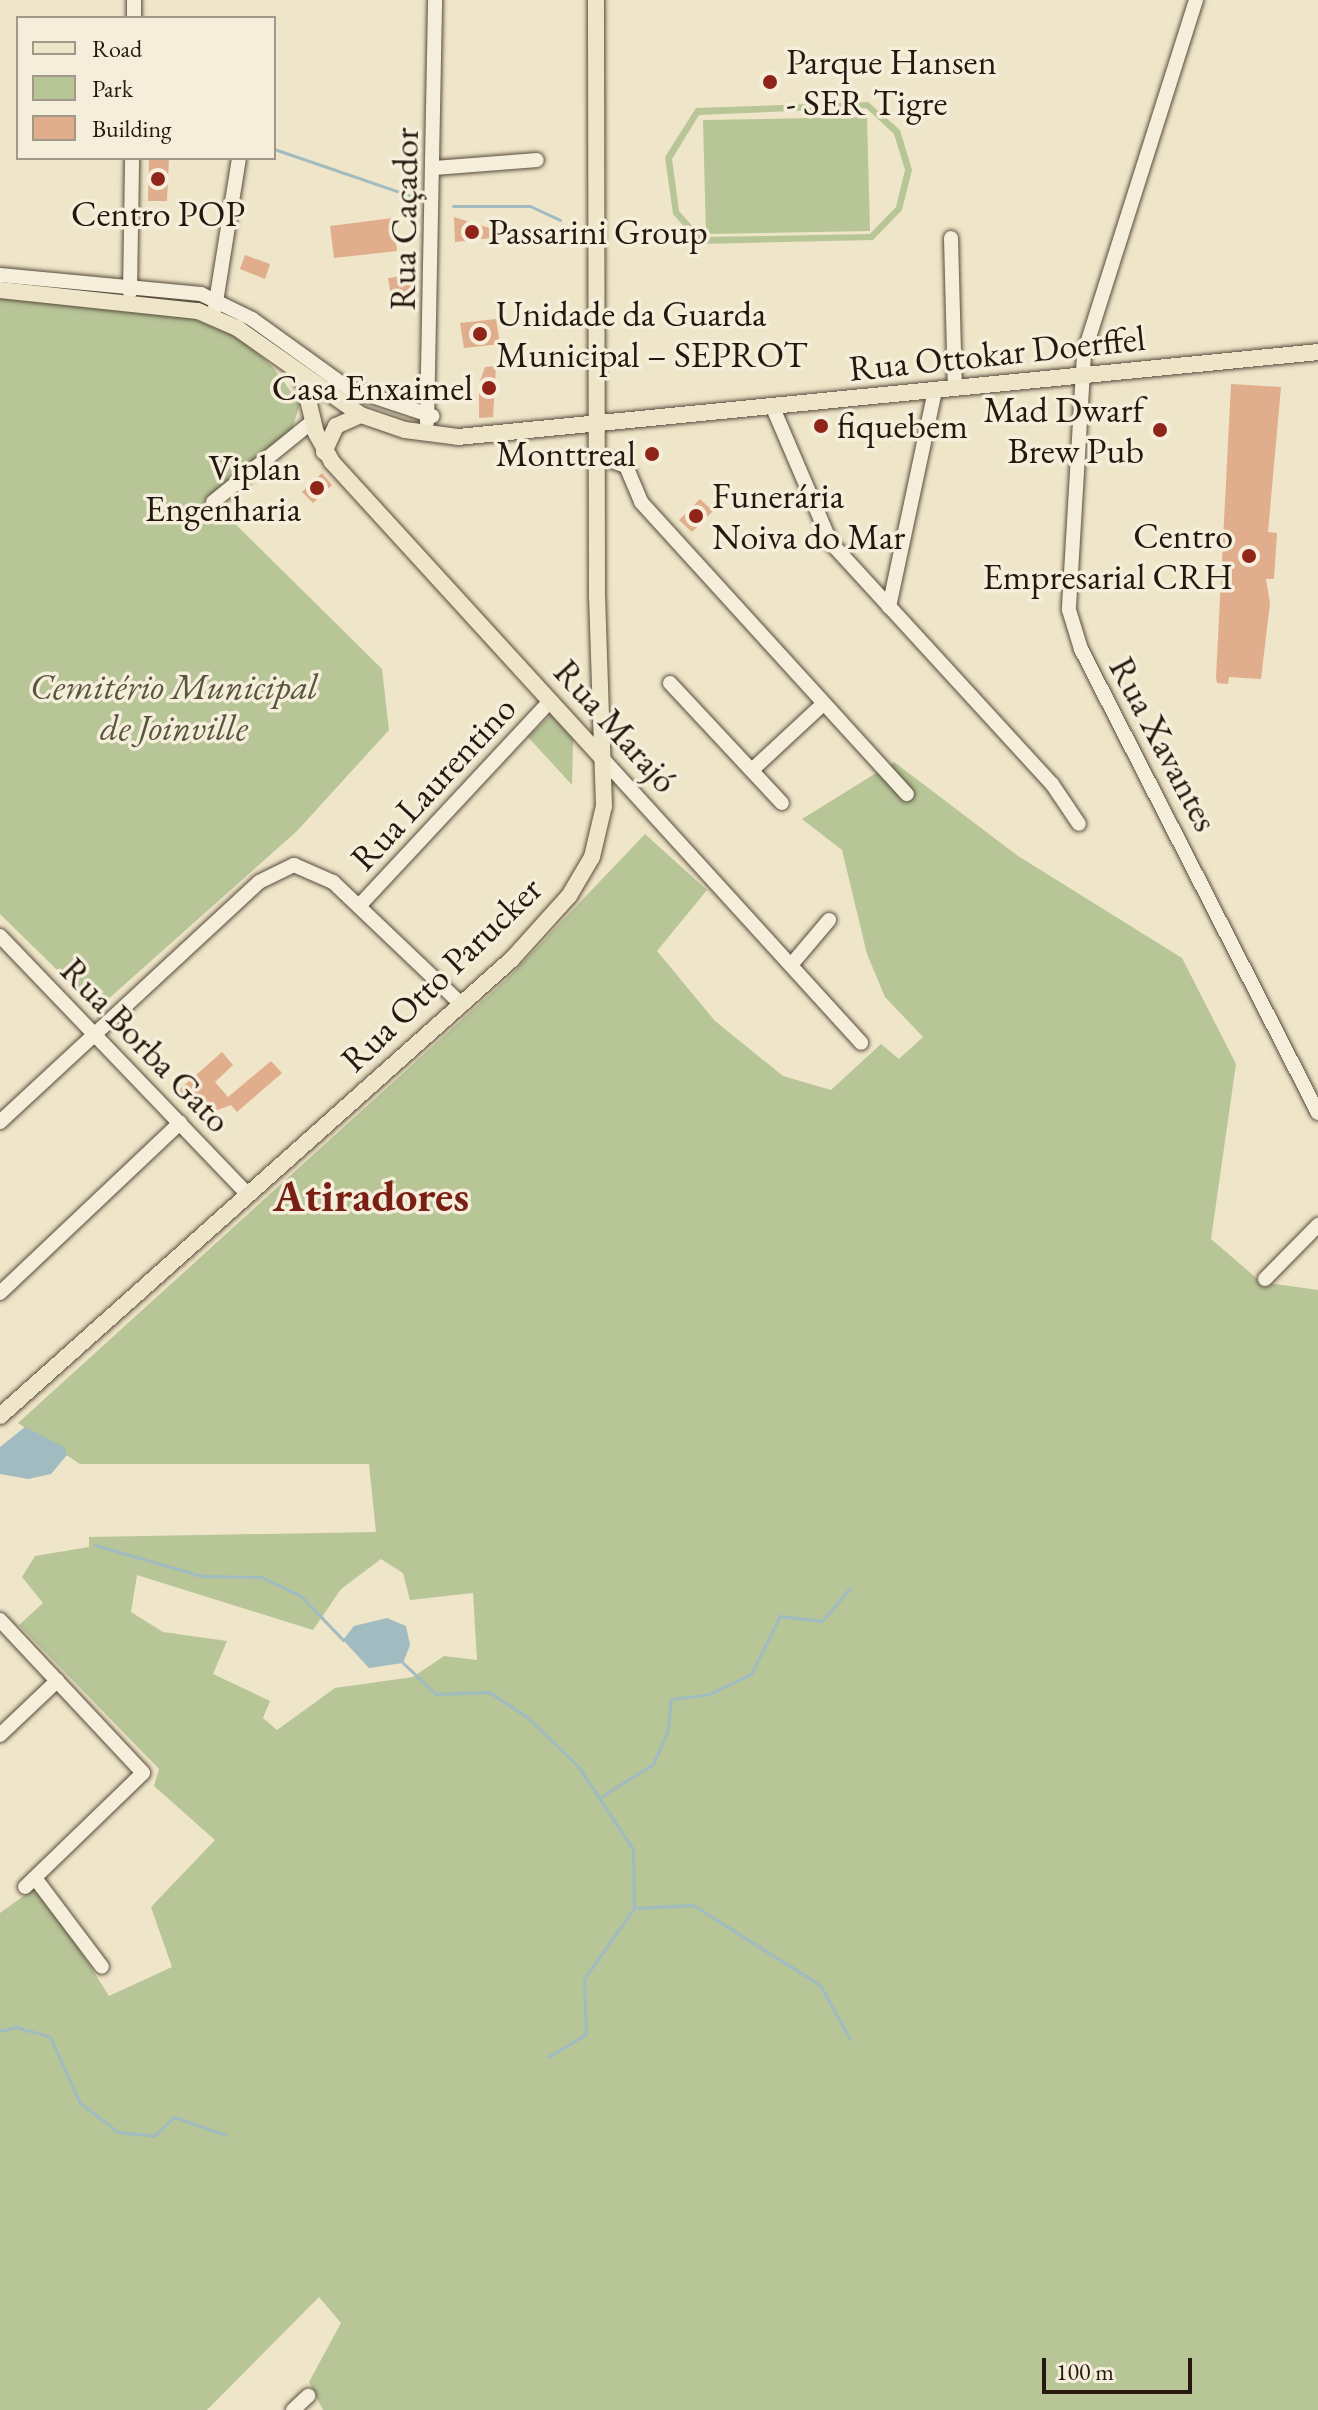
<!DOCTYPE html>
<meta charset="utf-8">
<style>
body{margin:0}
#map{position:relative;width:1318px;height:2410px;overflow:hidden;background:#efe5c8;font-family:"EB Garamond",serif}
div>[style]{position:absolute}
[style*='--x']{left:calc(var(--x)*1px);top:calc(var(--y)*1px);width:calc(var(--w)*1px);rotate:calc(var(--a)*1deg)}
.green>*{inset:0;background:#b7c597}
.water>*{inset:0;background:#a0bcc1}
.stream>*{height:3px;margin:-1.5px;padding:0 1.5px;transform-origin:1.5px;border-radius:1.5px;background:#a0bcc1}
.building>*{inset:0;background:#e0ae8c}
.roads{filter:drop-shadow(0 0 2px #584b3c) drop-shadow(0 0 2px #584b3c)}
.minor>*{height:14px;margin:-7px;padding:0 7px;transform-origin:7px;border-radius:7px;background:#f5eedb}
.major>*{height:16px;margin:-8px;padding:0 8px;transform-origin:8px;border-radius:8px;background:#efe5c8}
.dots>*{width:22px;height:22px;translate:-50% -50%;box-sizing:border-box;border:4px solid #f5eedb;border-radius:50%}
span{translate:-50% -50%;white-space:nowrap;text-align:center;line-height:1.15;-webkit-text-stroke:7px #f5eedb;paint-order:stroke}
.poi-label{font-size:36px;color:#25180e}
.left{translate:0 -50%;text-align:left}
.right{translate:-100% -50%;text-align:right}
.street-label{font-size:36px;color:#25180e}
.park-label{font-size:36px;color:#58553e;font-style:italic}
.district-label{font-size:44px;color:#7a1f14;font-weight:700}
.legend{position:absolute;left:16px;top:16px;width:260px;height:144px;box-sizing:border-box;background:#f5eedb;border:2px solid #a29889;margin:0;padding:10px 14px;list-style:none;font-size:24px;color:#25180e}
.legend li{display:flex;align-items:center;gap:16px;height:40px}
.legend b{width:40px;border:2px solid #a29889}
.scale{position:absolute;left:1042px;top:2358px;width:150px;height:36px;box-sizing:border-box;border:4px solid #25180e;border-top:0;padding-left:10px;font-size:24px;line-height:28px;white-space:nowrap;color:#25180e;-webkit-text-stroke:6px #f5eedb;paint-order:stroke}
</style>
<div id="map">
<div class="green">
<i style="clip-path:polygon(evenodd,868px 102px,900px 130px,912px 170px,902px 210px,873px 240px,699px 244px,673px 214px,665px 157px,696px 108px,868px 102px,866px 108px,894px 134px,905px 170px,896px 207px,870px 234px,702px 237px,679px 211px,672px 159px,699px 115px,866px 108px)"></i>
<i style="clip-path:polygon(867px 117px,870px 231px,706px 234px,703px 120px)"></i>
<i style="clip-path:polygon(0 295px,189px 317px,240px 338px,272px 366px,300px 404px,292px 429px,298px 436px,214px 503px,382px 669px,389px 730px,297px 831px,97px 1009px,0 914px)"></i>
<i style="clip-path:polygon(551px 715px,573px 739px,572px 785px,528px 737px)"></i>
<i style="clip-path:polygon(evenodd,894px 762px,1018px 856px,1182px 958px,1236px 1064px,1211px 1239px,1261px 1282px,1318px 1290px,1318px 2410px,323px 2410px,309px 2382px,341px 2323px,319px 2297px,207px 2410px,0 2410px,0 1913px,39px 1885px,109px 1996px,172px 1967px,151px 1907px,215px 1840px,154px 1786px,159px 1769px,19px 1625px,43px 1603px,22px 1577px,35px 1556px,89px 1547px,89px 1537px,376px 1532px,369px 1464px,80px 1464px,18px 1423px,510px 976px,645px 834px,707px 890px,657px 951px,715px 1021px,783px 1076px,831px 1090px,881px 1044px,899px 1059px,923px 1037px,885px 997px,867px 954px,842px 850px,802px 819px,894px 762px,381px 1559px,403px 1573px,410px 1600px,473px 1593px,477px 1660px,444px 1656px,413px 1677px,335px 1688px,277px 1730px,263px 1718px,270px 1701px,213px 1674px,227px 1641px,163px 1632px,131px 1612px,137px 1575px,313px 1630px,341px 1589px,381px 1559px)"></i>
</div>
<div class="water">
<i style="clip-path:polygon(25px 1427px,64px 1447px,67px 1455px,51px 1474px,28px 1479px,0 1474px,0 1447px)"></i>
<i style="clip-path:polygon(387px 1618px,406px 1626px,410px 1645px,403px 1663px,369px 1668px,343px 1640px,354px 1626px)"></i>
</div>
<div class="stream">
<i style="--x:274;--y:149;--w:157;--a:18.9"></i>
<i style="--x:453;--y:206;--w:77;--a:0"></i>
<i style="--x:530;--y:206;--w:33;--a:25"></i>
<i style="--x:95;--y:1545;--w:111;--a:16.2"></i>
<i style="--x:202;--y:1576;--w:59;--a:1"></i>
<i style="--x:261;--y:1577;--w:44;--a:25.4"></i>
<i style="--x:301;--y:1596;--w:61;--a:46.3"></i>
<i style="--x:403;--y:1663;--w:45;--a:43.2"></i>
<i style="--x:436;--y:1694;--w:53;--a:-2.2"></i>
<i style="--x:489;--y:1692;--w:45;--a:33.3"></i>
<i style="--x:527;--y:1717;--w:71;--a:43.9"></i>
<i style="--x:578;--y:1766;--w:100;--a:56.5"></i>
<i style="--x:633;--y:1849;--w:59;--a:89"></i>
<i style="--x:634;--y:1908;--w:87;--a:125.2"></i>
<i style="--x:584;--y:1979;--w:55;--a:87.9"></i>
<i style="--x:586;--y:2034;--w:44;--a:148.8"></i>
<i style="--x:599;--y:1798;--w:64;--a:-32.2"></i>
<i style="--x:653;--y:1764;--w:34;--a:-66"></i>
<i style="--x:667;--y:1733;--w:34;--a:-83"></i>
<i style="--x:671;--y:1699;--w:38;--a:-7"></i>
<i style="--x:709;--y:1694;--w:47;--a:-25.5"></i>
<i style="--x:751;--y:1674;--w:65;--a:-63.4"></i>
<i style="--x:780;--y:1616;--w:42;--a:6.8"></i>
<i style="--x:822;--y:1621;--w:43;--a:-49.7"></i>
<i style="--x:634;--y:1908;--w:59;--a:-2.9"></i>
<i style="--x:693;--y:1905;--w:150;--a:32.2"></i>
<i style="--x:820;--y:1985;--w:62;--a:60.9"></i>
<i style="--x:0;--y:2031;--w:16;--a:-14"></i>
<i style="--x:16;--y:2027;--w:35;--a:16"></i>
<i style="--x:50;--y:2037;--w:72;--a:65.6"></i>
<i style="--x:80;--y:2103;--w:48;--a:37.3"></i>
<i style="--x:118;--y:2132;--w:36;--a:6"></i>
<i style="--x:154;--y:2136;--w:28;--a:-44"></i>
<i style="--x:174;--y:2117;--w:55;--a:19.1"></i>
</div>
<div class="building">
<i style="clip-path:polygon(149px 158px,169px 158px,167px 201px,148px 201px)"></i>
<i style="clip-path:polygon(454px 217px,489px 228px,490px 238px,455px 242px)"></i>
<i style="clip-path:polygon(393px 218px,397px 251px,334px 258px,330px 226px)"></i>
<i style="clip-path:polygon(245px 255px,270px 264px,265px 279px,240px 269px)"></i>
<i style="clip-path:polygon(413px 275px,415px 293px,391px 296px,388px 278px)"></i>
<i style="clip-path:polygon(496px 319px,500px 344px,464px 348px,460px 323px)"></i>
<i style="clip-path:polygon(496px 366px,493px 417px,479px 418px,479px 384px,485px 367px)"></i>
<i style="clip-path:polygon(1231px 384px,1281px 387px,1268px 532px,1277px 533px,1274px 579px,1266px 579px,1270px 603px,1261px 679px,1229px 677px,1228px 684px,1217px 683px,1216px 677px)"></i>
<i style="clip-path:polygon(322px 473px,332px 485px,313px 503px,302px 492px)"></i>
<i style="clip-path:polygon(700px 499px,713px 511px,692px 532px,679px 520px)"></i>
<i style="clip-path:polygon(222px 1052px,233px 1065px,215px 1082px,228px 1097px,271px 1061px,282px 1073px,237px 1112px,231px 1105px,212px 1112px,195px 1098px,189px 1103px,179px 1090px)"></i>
</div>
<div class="roads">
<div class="minor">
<i style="--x:1196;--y:0;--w:371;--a:107.6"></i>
<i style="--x:1084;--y:354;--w:256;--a:93.4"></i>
<i style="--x:1069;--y:610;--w:41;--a:72.9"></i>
<i style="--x:1081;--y:649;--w:521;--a:62.94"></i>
<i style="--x:134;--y:18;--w:18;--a:-90"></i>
<i style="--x:435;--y:168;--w:102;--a:-4.5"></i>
<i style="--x:951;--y:238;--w:151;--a:88.5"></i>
<i style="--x:0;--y:275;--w:202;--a:5.4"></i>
<i style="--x:201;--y:294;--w:57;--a:26.1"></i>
<i style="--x:252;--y:319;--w:118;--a:35.7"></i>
<i style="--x:348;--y:388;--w:89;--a:18.4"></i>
<i style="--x:130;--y:292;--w:134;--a:-89.1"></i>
<i style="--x:215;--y:308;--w:152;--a:-80.9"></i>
<i style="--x:773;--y:408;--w:147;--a:66.8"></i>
<i style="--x:831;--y:543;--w:327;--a:47.5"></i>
<i style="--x:1052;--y:784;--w:48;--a:56"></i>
<i style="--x:427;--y:422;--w:422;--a:-88.9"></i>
<i style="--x:598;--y:456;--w:30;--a:20"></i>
<i style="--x:626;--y:466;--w:39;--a:67"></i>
<i style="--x:641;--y:502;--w:395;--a:47.7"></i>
<i style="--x:213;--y:502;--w:129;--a:-39"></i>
<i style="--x:889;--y:607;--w:221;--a:-78"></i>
<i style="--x:670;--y:683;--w:164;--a:47"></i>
<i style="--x:602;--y:758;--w:385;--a:47.7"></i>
<i style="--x:752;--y:770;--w:98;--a:-42.9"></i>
<i style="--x:359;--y:906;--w:280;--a:-47"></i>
<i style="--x:0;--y:936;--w:359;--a:46.2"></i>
<i style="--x:791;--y:965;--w:59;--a:-49.8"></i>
<i style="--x:0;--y:1122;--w:353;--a:-42.8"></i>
<i style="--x:259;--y:882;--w:39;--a:-26"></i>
<i style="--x:294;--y:865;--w:43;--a:23.6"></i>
<i style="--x:333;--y:882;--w:178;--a:43.6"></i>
<i style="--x:1265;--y:1279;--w:76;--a:-45.5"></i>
<i style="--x:0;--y:1293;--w:248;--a:-43.4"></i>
<i style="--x:0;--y:1620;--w:209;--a:46.9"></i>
<i style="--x:143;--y:1773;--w:164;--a:136"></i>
<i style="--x:0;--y:1735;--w:79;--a:-43.5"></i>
<i style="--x:35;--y:1878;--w:111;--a:53"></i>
<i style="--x:293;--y:2410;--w:21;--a:-43"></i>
</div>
<div class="major">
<i style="--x:0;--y:290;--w:199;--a:6.1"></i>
<i style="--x:198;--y:311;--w:43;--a:23.6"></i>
<i style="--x:237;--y:328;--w:151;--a:35.1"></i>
<i style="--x:361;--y:415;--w:46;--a:18.8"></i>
<i style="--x:405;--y:430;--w:53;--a:7.5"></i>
<i style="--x:458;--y:437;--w:864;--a:-5.64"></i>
<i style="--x:303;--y:379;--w:56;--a:76.5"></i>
<i style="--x:316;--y:433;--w:33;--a:61"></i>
<i style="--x:332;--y:462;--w:401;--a:47.6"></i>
<i style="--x:324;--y:452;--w:29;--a:-65"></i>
<i style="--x:336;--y:426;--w:27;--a:-24"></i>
<i style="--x:0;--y:1416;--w:686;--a:-41.75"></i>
<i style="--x:512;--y:959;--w:85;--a:-47.9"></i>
<i style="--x:569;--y:896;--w:45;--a:-59.5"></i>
<i style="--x:592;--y:857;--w:52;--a:-76.8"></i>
<i style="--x:604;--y:806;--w:209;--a:-91.9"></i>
<i style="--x:597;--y:597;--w:597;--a:-90.1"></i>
</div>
</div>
<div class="dots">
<i style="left:770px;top:82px;background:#8f2418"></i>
<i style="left:158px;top:179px;background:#8f2418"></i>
<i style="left:472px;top:232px;background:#8f2418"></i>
<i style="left:480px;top:334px;background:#8f2418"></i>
<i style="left:489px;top:388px;background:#8f2418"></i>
<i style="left:821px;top:426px;background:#8f2418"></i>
<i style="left:1160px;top:430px;background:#8f2418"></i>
<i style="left:652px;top:454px;background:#8f2418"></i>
<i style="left:317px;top:488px;background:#8f2418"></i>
<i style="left:696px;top:516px;background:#8f2418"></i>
<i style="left:1249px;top:556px;background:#8f2418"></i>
</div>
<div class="poi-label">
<span class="left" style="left:786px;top:82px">Parque Hansen<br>- SER Tigre</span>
<span style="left:158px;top:214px">Centro POP</span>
<span class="left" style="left:488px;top:232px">Passarini Group</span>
<span class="left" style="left:496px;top:334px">Unidade da Guarda<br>Municipal – SEPROT</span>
<span class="right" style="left:473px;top:388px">Casa Enxaimel</span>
<span class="right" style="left:1144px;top:430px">Mad Dwarf<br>Brew Pub</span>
<span class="left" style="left:837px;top:426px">fiquebem</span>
<span class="right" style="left:636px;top:454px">Monttreal</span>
<span class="right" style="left:301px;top:488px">Viplan<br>Engenharia</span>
<span class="left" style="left:712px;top:516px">Funerária<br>Noiva do Mar</span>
<span class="right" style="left:1233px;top:556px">Centro<br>Empresarial CRH</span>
</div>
<div class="street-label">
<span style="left:404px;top:219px;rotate:-89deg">Rua Caçador</span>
<span style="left:997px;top:353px;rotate:-6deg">Rua Ottokar Doerffel</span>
<span style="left:616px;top:726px;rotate:48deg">Rua Marajó</span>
<span style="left:1164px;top:744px;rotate:62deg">Rua Xavantes</span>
<span style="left:433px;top:783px;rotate:-47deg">Rua Laurentino</span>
<span style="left:441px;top:974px;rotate:-44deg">Rua Otto Parucker</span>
<span style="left:146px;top:1045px;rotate:46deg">Rua Borba Gato</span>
</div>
<div class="park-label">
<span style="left:174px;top:707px">Cemitério Municipal<br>de Joinville</span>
</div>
<div class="district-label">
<span style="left:371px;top:1196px">Atiradores</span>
</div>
<ul class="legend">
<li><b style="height:10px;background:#efe5c8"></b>Road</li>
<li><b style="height:22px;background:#b7c597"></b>Park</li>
<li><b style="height:22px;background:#e0ae8c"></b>Building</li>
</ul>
<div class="scale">100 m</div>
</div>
